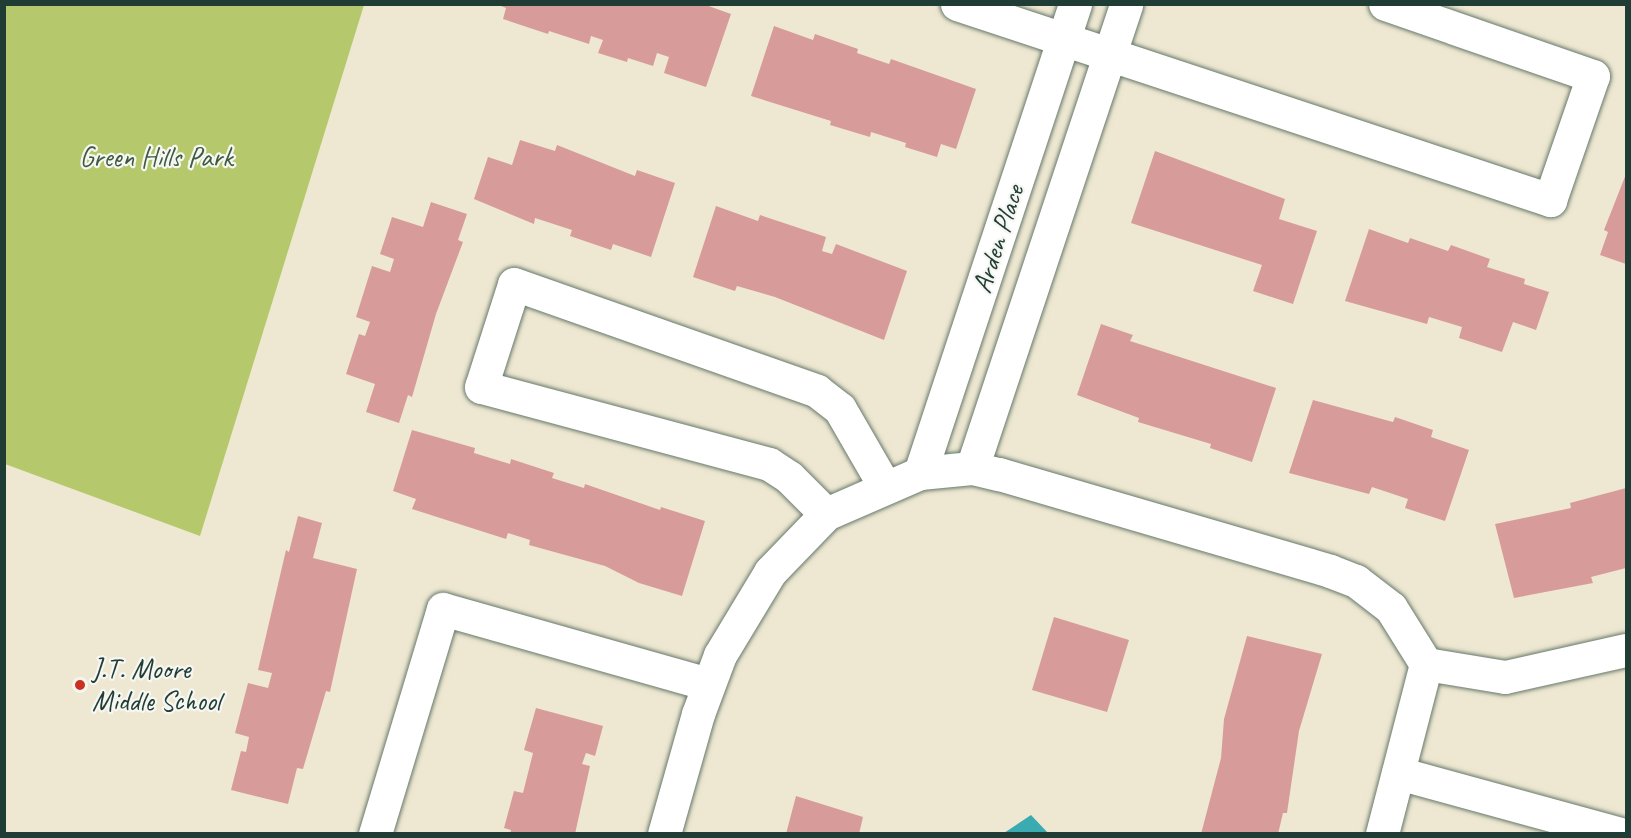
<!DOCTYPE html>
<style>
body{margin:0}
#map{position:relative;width:1631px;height:838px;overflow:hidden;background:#eee8d2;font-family:Caveat,sans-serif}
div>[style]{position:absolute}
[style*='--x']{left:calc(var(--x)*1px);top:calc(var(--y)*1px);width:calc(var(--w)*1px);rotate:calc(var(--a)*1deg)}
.green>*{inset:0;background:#b5c96c}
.water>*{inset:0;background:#39abb1}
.building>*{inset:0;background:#d79c99}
.roads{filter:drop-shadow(0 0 2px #67796b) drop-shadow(0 0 2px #67796b)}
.minor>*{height:33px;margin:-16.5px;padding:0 16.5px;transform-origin:16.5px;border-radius:16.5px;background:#fff}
.dots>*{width:16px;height:16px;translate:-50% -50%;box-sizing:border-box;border:3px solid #f6f6f2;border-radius:50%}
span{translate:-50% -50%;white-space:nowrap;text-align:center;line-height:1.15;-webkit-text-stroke:4.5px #f6f6f2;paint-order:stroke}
.park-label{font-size:28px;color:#3d593f}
.street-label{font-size:28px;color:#1f3d34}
.poi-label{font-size:28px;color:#1f3d34}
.left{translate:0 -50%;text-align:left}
.frame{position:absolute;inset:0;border:6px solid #1f3d34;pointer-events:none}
</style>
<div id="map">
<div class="green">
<i style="clip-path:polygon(5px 4px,364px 5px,200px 536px,5px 464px)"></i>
</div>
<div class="water">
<i style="clip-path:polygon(1031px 815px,1048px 833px,1004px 833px)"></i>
</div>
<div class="building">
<i style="clip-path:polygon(496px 4px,703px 4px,731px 14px,706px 87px,664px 73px,669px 57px,657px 53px,653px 66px,628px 58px,627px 62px,598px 53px,603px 40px,591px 36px,589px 44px,549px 31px,548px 34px,503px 19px,506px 8px)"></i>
<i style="clip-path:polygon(774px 26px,813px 40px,815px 34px,858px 49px,857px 53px,889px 64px,891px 59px,976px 89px,956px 149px,941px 144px,937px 157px,905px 147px,906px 143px,871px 132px,870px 137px,830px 125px,831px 121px,751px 96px)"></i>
<i style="clip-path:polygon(520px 140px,555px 151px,557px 145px,635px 176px,637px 170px,675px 183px,651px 257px,613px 244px,611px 250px,570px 236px,572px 230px,535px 218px,534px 224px,474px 199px,488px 157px,512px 165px)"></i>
<i style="clip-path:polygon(1155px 151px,1285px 199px,1279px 219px,1317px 231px,1293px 304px,1253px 291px,1262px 265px,1131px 223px)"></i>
<i style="clip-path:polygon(1626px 174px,1626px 264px,1600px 255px,1608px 232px,1604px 230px)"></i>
<i style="clip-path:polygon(431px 202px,467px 214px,458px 240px,463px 242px,436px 314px,412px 397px,408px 395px,399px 423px,366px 412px,375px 384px,346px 374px,359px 334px,365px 336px,370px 322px,356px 317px,372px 266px,390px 272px,394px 259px,380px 254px,392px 217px,423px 227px)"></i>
<i style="clip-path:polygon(716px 206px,758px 221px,760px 215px,826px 237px,822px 251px,832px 254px,836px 244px,907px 271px,884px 340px,775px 297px,737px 286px,735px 291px,693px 277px)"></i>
<i style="clip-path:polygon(1369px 229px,1408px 243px,1410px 238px,1448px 251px,1451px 245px,1490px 259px,1487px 267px,1525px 279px,1524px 284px,1549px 292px,1536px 330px,1513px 322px,1502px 352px,1459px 338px,1462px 327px,1429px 317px,1427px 324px,1345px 301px)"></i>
<i style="clip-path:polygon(1101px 324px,1133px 335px,1130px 341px,1276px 388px,1252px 462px,1210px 448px,1211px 444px,1138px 422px,1139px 418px,1077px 395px)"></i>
<i style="clip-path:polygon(1313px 400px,1393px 422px,1395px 417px,1433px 430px,1431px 437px,1469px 450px,1445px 521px,1405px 508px,1408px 499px,1372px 487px,1369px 494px,1289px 473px)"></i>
<i style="clip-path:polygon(412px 430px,475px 448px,474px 453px,510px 464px,511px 459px,554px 473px,552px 478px,584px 488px,585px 484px,660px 510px,661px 507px,705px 521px,682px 596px,639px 583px,605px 566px,529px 545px,530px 540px,508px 533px,506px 539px,412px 509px,416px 499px,393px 491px)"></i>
<i style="clip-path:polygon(1626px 488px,1626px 568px,1591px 577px,1593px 583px,1514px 598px,1495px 524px,1571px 508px,1570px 503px)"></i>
<i style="clip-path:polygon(298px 516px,322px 523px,313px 558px,357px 569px,330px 692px,326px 691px,303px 769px,297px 768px,288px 804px,231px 790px,241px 751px,246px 752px,249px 737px,235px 733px,248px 683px,268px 688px,272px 673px,258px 670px,286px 550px,289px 552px)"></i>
<i style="clip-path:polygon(1054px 617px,1129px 640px,1107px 712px,1032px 690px)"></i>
<i style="clip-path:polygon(1247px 636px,1322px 654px,1299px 731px,1287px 813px,1283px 813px,1278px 834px,1201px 834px,1221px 758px,1224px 719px)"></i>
<i style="clip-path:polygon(536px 708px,603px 726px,595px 756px,586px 753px,582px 764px,590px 766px,575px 834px,510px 834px,511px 830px,504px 828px,514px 791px,523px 793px,533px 753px,524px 750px)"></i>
<i style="clip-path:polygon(796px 796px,863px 817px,859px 834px,786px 834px)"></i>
</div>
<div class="roads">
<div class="minor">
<i style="--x:957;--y:4;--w:625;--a:18.29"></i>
<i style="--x:1550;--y:200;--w:131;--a:-70.9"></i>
<i style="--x:1593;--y:76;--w:220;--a:-160.9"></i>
<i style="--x:972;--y:468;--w:489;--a:-71.6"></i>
<i style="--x:920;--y:473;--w:494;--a:-71.7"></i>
<i style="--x:826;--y:514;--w:52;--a:-135"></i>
<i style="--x:789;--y:477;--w:24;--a:-147"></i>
<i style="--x:769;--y:464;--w:298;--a:-165"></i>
<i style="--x:481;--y:387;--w:108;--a:-72.2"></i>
<i style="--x:514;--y:284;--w:321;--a:19.4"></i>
<i style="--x:817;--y:391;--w:29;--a:38"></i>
<i style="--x:840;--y:409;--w:90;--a:60"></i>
<i style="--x:1398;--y:773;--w:231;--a:15.3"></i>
<i style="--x:375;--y:834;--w:235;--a:-73.2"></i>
<i style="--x:443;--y:609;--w:275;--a:15.8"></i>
<i style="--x:664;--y:834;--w:125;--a:-74.2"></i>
<i style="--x:698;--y:714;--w:63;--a:-69.6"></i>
<i style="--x:720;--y:655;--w:97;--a:-58.9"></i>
<i style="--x:770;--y:572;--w:81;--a:-46"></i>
<i style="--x:826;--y:514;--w:103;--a:-23.6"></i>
<i style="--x:920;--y:473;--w:52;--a:-5.5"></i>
<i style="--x:972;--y:468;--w:28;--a:13"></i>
<i style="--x:999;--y:474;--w:345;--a:16.3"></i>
<i style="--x:1330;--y:571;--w:28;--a:21"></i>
<i style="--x:1356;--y:581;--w:44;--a:37.6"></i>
<i style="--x:1391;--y:608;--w:66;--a:58"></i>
<i style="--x:1426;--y:664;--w:80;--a:9.3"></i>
<i style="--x:1505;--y:677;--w:124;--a:-12.6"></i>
<i style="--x:1382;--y:834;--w:176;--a:-75.5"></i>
</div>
</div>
<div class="dots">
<i style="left:80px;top:685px;background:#c8321e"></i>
</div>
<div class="park-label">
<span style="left:156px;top:157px">Green Hills Park</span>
</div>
<div class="street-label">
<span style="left:998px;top:239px;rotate:-72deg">Arden Place</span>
</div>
<div class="poi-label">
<span class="left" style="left:92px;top:685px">J.T. Moore<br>Middle School</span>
</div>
<div class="frame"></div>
</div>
